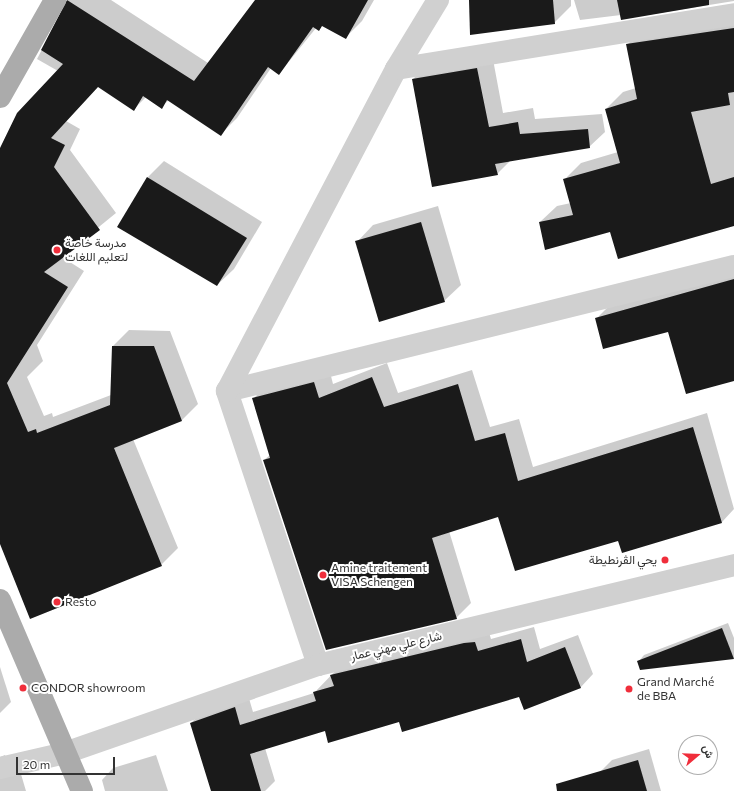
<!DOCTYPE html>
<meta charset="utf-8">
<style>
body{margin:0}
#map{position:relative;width:734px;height:791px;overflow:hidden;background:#fff;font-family:Commissioner,Vazirmatn,sans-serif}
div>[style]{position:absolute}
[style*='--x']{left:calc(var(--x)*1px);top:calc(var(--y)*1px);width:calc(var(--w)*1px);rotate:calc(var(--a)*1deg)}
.shadow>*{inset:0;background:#0003}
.building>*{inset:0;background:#1a1a1a}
.minor>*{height:22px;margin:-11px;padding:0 11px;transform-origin:11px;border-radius:11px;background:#d0d0d0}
.major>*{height:22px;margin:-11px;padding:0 11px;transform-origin:11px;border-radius:11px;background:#ababab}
.dots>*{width:11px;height:11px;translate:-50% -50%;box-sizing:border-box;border:2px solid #fff;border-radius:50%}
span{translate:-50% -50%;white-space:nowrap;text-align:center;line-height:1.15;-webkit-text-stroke:4px #fff;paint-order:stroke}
.poi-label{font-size:12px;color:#333}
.left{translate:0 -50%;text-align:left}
.right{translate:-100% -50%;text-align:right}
.street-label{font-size:12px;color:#333}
.north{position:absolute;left:678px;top:735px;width:40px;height:40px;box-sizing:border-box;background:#fff;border:1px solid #adadad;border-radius:50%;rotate:71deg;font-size:11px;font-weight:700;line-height:16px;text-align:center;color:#333}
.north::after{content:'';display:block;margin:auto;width:14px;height:18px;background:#f02e3b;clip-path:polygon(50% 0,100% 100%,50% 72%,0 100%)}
.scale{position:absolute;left:16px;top:757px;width:99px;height:18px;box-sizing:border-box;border:2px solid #333;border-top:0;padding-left:5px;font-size:12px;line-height:14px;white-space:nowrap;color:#333;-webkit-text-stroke:3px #fff;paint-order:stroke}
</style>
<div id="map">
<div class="shadow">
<i style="clip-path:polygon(68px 0,111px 0,208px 63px,257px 0,374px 0,362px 21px,346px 37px,324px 25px,316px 28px,279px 74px,271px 68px,237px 118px,221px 134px,169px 100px,161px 107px,146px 97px,134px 109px,98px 86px,66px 121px,80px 129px,70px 150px,116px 213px,62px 257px,84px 271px,37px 345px,43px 361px,27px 377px,44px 416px,52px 413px,53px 417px,111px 395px,113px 346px,129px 330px,170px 331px,198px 404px,182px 420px,133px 439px,178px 548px,161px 565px,0 541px,0 150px,58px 71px,37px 59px)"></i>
<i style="clip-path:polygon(470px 0,571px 0,571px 6px,554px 23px)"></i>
<i style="clip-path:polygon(574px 0,734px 0,734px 1px,622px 19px,621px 15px,580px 20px)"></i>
<i style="clip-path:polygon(734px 13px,734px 224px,611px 230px,540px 222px,557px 206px,571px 203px,564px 180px,581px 163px,618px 152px,606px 109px,623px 92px,636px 88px,627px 45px,644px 28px)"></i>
<i style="clip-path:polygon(492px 54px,503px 113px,533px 108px,535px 119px,602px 114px,605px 132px,589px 147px,511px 160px,497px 174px,413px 79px,428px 64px)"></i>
<i style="clip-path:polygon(164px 161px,262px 222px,234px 269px,217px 285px,148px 177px)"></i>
<i style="clip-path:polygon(438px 206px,461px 285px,444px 301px,357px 242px,373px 225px)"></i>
<i style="clip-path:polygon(734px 266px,734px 380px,669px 330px,596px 319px,616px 299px)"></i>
<i style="clip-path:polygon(387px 363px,398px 393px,472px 370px,490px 427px,519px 419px,533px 467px,707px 413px,734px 509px,722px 522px,619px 539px,499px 515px,449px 531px,471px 603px,456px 618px,264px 460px,270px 455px,253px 399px,268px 384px,329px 368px,333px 384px)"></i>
<i style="clip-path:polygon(728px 623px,734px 638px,734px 658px,640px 668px,639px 661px,644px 655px)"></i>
<i style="clip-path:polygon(534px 627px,540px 649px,578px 635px,593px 674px,580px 688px,519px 695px,399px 721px,325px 730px,265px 748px,275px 781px,265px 791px,212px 791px,191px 723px,204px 710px,248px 695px,253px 712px,314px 693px,344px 662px,488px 629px,491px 639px)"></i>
<i style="clip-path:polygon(0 667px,11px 702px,0 713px)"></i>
<i style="clip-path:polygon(649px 749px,661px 791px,606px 791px,600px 772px,612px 760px)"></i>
<i style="clip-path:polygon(5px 755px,8px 761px,18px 764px,26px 791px,0 791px,0 757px)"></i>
<i style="clip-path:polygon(156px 755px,168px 791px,105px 791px,102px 780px,113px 768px)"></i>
</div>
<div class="building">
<i style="clip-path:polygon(67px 0,194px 81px,255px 0,368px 0,346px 39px,322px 26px,319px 31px,313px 27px,279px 75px,268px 67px,221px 136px,167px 100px,162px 109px,143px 96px,134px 111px,98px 87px,51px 138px,65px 145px,54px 167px,100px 230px,44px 272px,68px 287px,7px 383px,28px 432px,36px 429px,37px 433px,110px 405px,112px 346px,154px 346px,182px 421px,114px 448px,162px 566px,30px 619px,0 544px,0 148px,17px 113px,63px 64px,41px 50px)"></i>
<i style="clip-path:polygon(469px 0,553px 0,555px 24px,470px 35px)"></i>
<i style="clip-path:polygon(617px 0,709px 0,709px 5px,621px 20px)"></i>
<i style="clip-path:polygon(734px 28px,734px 92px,728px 93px,730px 105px,691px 112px,711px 184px,734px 177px,734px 226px,618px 259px,610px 232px,545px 250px,539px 222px,573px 215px,563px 179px,620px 163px,605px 109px,637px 99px,626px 44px)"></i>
<i style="clip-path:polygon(477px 68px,489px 127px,518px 122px,520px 134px,588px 129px,590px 148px,495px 164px,498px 175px,432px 187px,412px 79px)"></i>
<i style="clip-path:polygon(147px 177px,247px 238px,217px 286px,117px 227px)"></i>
<i style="clip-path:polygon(421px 222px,445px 302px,379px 322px,355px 241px)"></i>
<i style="clip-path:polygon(734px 279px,734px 381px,686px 394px,668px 332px,603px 349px,595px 318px)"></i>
<i style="clip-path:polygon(372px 377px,384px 407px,458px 384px,475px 441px,505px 433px,518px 481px,693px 427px,722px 523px,622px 553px,618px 541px,515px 571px,498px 517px,432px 538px,457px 619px,326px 650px,263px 460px,270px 458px,252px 398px,314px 382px,319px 398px)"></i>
<i style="clip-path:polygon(722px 628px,734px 659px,640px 670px,637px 661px)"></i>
<i style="clip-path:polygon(521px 639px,527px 662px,565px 647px,581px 688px,524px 710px,519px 697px,402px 732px,399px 722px,328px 743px,325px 731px,250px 754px,261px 791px,211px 791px,190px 723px,235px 707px,240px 725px,316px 701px,313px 692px,334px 686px,330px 675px,464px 643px,475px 642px,478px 651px)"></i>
<i style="clip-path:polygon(638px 760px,647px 791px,557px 791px,556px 784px)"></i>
</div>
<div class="minor">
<i style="--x:396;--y:69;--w:342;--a:-9.2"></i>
<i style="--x:227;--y:391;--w:522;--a:-13.85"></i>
<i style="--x:318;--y:665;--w:289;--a:-108.4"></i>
<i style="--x:227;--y:391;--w:364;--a:-62.3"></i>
<i style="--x:396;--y:69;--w:81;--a:-58.7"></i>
<i style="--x:0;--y:768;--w:67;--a:-13"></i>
<i style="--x:65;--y:753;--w:268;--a:-19.2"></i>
<i style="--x:318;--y:665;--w:428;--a:-13.5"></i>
</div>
<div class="major">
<i style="--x:0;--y:97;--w:112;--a:-60.4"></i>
<i style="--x:0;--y:600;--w:208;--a:66.8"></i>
</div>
<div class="dots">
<i style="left:57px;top:250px;background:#f02e3b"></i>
<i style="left:665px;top:560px;background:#f02e3b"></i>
<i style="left:323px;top:575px;background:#f02e3b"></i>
<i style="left:57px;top:602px;background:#f02e3b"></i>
<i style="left:23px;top:688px;background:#f02e3b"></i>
<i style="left:629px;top:689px;background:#f02e3b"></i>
</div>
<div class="poi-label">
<span class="left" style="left:65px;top:250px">مدرسة خاصة<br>لتعليم اللغات</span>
<span class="right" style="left:657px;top:560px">يحي الڤرنطيطة</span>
<span class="left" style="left:331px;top:575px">Amine traitement<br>VISA Schengen</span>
<span class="left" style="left:65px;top:602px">Resto</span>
<span class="left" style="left:637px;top:689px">Grand Marché<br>de BBA</span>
<span class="left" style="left:31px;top:688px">CONDOR showroom</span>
</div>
<div class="street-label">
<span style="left:396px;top:646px;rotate:-13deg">شارع علي مهني عمار</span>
</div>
<div class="north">ش</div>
<div class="scale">20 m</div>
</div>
